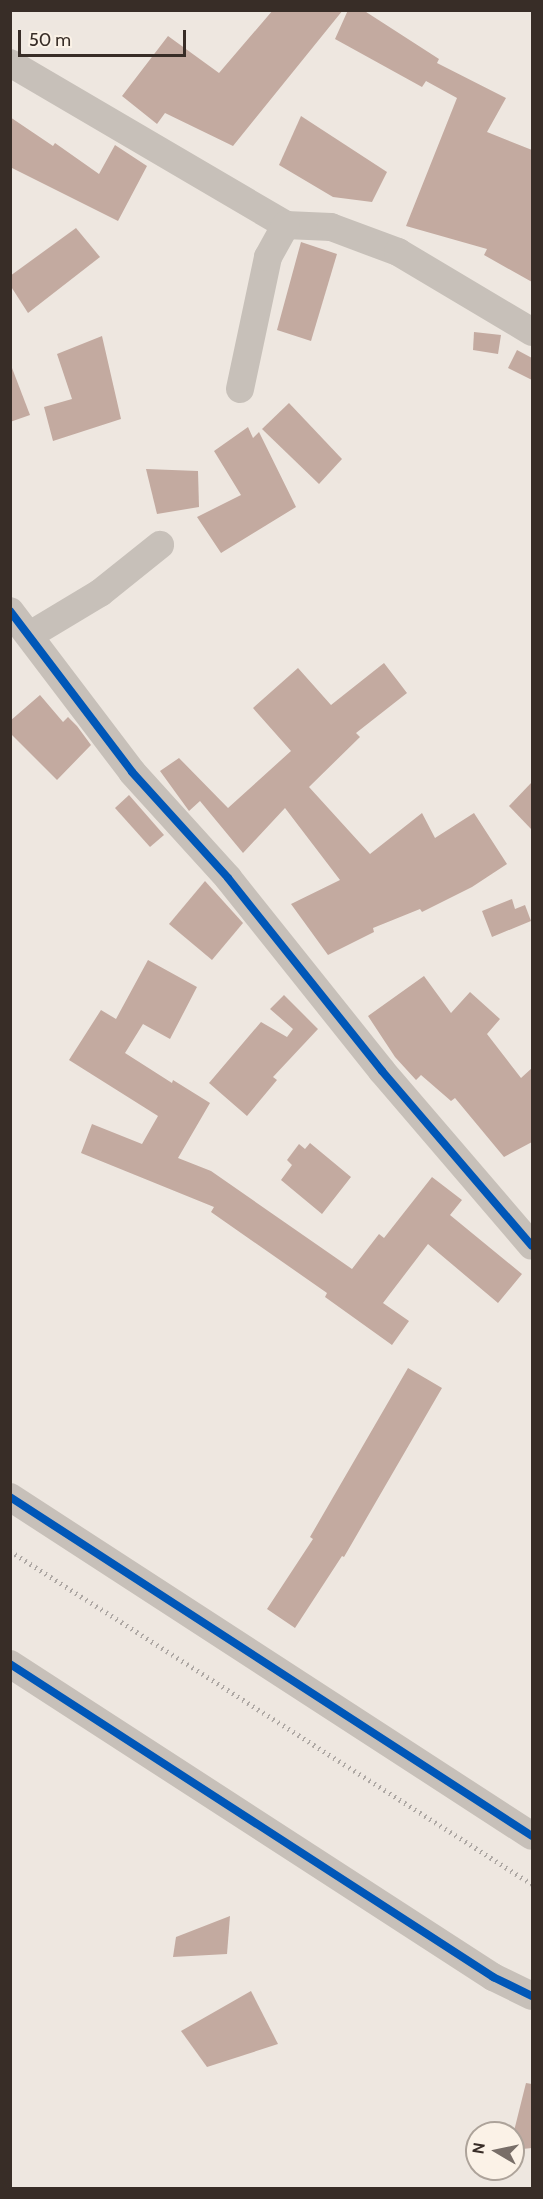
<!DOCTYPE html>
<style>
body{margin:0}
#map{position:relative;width:543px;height:2199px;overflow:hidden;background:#eee7e0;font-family:Cabin,sans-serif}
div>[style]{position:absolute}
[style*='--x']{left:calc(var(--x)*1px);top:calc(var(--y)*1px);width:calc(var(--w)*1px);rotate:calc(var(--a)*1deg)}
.building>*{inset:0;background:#c3aaa0}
.minor>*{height:28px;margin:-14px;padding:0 14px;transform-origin:14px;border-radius:14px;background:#c7c0b9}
.rail>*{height:4.5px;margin-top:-2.25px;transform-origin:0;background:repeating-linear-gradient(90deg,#aea8a4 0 1.5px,transparent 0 6px)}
.cycleway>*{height:8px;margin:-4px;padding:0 4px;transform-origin:4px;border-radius:4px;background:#0057b8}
span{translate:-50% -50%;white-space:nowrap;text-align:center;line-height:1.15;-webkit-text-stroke:4.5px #fbf2e7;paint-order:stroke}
.frame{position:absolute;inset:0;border:12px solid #382d27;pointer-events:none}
.north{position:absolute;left:465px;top:2121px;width:60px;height:60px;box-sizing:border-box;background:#fbf2e7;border:2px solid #ada39a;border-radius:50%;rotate:279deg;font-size:16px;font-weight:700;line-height:24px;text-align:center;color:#382d27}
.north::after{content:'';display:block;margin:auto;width:21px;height:27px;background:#786e68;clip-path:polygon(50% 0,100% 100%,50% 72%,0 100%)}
.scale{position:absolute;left:18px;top:30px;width:168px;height:27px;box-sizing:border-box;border:3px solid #382d27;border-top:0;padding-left:8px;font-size:18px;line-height:21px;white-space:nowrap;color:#382d27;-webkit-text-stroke:4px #fbf2e7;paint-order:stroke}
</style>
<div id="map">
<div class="building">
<i style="clip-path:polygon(273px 10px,343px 10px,233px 146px,165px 113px,157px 124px,122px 96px,168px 36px,219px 73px)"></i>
<i style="clip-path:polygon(348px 10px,363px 10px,439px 59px,437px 63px,506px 98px,487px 132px,532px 150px,532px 282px,484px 255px,487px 249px,406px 226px,457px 98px,426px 81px,422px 87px,335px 39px)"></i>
<i style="clip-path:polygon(301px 116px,387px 172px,372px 202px,333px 197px,279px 165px)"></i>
<i style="clip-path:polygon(10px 117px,53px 146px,55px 143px,99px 174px,115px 145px,147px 166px,118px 221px,10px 167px)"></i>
<i style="clip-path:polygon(76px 228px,100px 257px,28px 313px,10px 285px,10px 276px)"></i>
<i style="clip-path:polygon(301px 242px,337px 254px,311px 341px,277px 330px)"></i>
<i style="clip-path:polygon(474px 332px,501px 335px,498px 354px,473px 350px)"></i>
<i style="clip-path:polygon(102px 336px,121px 419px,53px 441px,44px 407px,72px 399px,57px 354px)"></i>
<i style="clip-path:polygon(517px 350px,532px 358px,532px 380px,508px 368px)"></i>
<i style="clip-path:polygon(12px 368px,30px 415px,10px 422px,10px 369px)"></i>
<i style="clip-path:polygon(289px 403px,342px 459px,319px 484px,262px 429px)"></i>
<i style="clip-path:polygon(248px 427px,253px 438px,259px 432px,296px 507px,221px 553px,197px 517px,241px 495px,214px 451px)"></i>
<i style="clip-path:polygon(146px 469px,198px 471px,199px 507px,157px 514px)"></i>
<i style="clip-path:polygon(384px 663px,407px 693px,356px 733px,360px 737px,309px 787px,370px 854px,422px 813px,435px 838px,474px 813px,507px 864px,472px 887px,422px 912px,420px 909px,373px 928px,374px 932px,328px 955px,291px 904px,340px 880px,285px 808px,243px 853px,200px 801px,189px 811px,160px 771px,179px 758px,228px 808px,291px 751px,253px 708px,298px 668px,331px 705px)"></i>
<i style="clip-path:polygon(40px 695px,63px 722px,68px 717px,77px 726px,91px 745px,57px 780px,10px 733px,10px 721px)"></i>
<i style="clip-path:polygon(532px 782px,532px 830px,509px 806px)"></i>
<i style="clip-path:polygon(129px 795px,164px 835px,150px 847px,115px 808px)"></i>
<i style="clip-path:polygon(205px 881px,243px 923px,212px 960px,169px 924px)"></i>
<i style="clip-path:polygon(512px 899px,515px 909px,525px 905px,531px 921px,492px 937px,482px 911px)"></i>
<i style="clip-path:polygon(148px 960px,197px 987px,170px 1039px,143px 1024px,125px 1053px,172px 1083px,173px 1080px,210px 1103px,178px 1158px,211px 1171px,352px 1269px,379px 1234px,384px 1238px,432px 1177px,462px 1200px,450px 1215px,522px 1274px,498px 1303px,428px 1244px,383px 1303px,409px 1321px,392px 1345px,325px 1297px,327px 1293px,211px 1212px,214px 1207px,81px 1153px,92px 1124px,142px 1144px,158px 1116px,69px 1060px,101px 1010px,116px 1019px)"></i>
<i style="clip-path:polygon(424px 976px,451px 1013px,470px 992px,500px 1019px,487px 1034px,521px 1078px,532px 1068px,532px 1142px,504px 1157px,455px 1098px,451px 1101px,421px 1075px,416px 1080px,395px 1057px,368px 1016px)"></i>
<i style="clip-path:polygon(284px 995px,318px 1029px,273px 1077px,277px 1080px,247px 1116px,209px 1083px,261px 1022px,287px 1037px,293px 1029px,270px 1009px)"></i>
<i style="clip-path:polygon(310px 1143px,351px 1177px,322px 1214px,281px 1180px,292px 1165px,287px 1160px,299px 1144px,305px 1149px)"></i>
<i style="clip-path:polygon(408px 1368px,442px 1388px,344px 1557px,342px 1556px,295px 1628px,267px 1609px,313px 1539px,310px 1537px)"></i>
<i style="clip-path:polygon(230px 1916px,227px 1954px,173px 1957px,176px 1937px)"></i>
<i style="clip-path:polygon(251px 1991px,278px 2044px,207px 2067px,181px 2031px)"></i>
<i style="clip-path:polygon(526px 2083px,532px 2084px,532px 2148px,513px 2150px,513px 2135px)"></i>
</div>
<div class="minor">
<i style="--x:10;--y:63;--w:320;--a:30.4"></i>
<i style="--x:286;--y:225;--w:45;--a:2.5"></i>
<i style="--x:331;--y:227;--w:72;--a:20.5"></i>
<i style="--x:398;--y:252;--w:156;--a:30.8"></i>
<i style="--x:240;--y:389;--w:135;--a:-78"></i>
<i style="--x:268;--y:257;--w:37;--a:-61"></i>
<i style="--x:10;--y:611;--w:202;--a:52.8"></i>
<i style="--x:132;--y:772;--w:143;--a:47.8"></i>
<i style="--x:228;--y:878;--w:247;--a:51.4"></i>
<i style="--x:382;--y:1071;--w:230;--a:49.4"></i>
<i style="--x:30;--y:635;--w:82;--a:-31"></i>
<i style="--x:100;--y:593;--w:77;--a:-38.7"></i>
<i style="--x:10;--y:1497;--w:622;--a:33"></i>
<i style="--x:10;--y:1664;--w:576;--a:32.94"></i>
<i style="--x:493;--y:1977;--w:43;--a:26"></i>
</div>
<div class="rail">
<i style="--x:10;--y:1551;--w:619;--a:32.54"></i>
</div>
<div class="cycleway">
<i style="--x:10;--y:611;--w:202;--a:52.8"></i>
<i style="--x:132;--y:772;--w:143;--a:47.8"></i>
<i style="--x:228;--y:878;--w:247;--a:51.4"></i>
<i style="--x:382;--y:1071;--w:230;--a:49.4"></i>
<i style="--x:10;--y:1497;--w:622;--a:33"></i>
<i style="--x:10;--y:1664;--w:576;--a:32.94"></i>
<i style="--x:493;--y:1977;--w:43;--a:26"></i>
</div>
<div class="frame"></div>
<div class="north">N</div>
<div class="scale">50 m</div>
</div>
